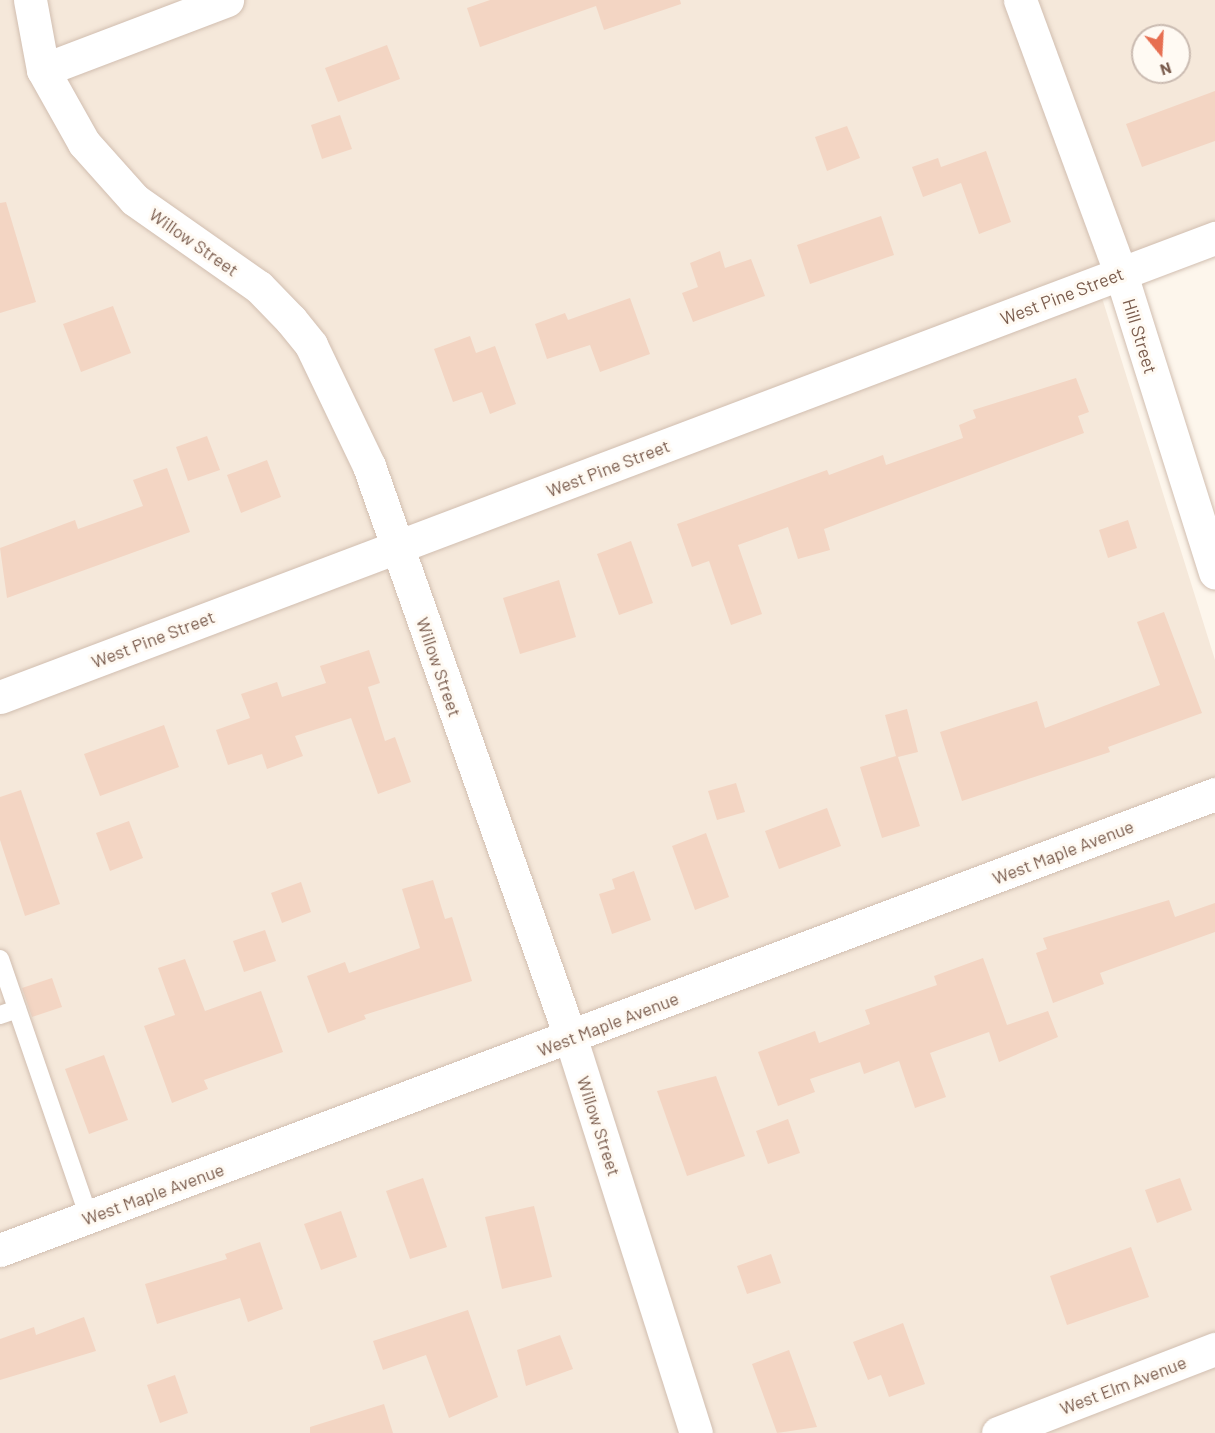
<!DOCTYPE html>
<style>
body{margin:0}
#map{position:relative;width:1215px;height:1433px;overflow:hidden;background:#fdf6ec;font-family:Barlow,sans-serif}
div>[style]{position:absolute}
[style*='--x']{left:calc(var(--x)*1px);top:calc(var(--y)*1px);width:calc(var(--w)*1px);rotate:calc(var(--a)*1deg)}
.residential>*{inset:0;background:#f5e8da}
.building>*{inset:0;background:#f3d5c3}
.roads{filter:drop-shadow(0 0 2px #d1beb0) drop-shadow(0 0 2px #d1beb0)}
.service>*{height:18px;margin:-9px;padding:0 9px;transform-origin:9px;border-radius:9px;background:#fff}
.minor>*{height:33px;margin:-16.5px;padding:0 16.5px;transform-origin:16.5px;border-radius:16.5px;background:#fff}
span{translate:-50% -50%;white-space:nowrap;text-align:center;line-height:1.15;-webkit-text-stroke:6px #fffaf3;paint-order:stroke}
.street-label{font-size:18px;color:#7a5c4d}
.north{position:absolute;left:1131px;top:24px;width:60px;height:60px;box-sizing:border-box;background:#fffaf3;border:2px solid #cabbb1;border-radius:50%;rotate:162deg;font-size:16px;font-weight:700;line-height:24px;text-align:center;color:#7a5c4d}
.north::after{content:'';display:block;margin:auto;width:21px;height:27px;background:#e76f51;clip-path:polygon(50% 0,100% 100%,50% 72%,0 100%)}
</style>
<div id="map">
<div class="residential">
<i style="clip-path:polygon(evenodd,0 0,1215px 0,1215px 224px,1093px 269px,1215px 660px,1215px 1433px,0 1433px,0 0,1143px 36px,1179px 36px,1179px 72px,1143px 72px,1143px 36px)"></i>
</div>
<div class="building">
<i style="clip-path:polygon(490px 0,680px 0,681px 4px,604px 30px,596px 6px,480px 47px,467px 8px)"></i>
<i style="clip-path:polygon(387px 45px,400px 79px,338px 102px,325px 68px)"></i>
<i style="clip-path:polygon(1215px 91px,1215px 141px,1142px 167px,1126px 124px)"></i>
<i style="clip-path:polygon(340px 115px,352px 149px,322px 159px,311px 125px)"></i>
<i style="clip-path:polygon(847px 126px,860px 158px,827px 171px,815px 137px)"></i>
<i style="clip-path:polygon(986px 151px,1011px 222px,979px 234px,961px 183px,923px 197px,912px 167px,938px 158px,941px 167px)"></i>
<i style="clip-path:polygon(6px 202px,36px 302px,0 313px,0 203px)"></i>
<i style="clip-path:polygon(881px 216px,894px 255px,810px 284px,797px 245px)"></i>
<i style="clip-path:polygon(720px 251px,725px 268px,751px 259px,765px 296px,693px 322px,682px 293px,698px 287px,690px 263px)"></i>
<i style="clip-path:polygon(630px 298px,650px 354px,600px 372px,590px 345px,547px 359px,535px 324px,565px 313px,568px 320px)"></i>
<i style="clip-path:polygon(113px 306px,131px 353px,81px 372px,63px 324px)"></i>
<i style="clip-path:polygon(470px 336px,476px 353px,495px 346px,516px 404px,490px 414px,482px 392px,453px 402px,434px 349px)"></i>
<i style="clip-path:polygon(1076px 378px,1089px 412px,1078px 416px,1084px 433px,824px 529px,830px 550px,798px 559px,788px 527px,738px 545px,762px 614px,731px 625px,709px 561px,692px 567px,677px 524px,827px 470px,829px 475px,883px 455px,886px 465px,963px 438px,959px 425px,976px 418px,973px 410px)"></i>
<i style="clip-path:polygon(207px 436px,220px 470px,188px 481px,176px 447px)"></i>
<i style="clip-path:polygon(267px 460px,281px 497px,241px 513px,227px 475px)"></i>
<i style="clip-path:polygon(167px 468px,190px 532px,7px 598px,0 548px,75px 520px,78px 529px,143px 506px,133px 480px)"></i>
<i style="clip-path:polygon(1128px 520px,1137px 548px,1108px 558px,1099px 530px)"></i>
<i style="clip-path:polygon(631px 541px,653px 603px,619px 615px,597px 554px)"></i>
<i style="clip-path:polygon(559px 580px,576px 637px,520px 654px,503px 598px)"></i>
<i style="clip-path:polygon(1164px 612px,1202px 713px,1108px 747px,1110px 752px,962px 801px,940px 732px,1037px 701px,1045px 728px,1160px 685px,1137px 622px)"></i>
<i style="clip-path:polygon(369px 650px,380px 683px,368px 687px,385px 741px,395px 737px,411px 782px,378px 794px,351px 718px,295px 736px,303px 756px,267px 769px,262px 754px,228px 765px,216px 730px,250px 718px,241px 694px,277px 682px,282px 697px,326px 683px,320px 666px)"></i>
<i style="clip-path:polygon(907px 709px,918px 752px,898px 757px,920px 826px,882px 838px,860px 767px,896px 756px,885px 715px)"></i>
<i style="clip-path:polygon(164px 725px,179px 767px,100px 796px,84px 754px)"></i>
<i style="clip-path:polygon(736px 783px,745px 812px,717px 820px,708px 791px)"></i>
<i style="clip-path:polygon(21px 790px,60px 904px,25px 916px,0 840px,0 797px)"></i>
<i style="clip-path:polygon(827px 808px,841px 846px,779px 869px,765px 831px)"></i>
<i style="clip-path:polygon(129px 821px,143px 858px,110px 871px,96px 833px)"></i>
<i style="clip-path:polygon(706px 833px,729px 897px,695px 910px,672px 846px)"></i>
<i style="clip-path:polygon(634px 871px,651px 920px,612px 934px,599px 894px,615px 889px,612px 879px)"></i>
<i style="clip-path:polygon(433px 880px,445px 919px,452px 917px,472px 981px,364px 1015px,366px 1019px,328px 1033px,307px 976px,345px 962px,349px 973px,420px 948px,402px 889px)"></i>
<i style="clip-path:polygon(301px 882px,311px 912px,282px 923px,271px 893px)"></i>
<i style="clip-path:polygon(1169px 900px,1175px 917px,1215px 903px,1215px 932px,1100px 973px,1104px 984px,1053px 1003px,1036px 953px,1047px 949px,1043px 938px)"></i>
<i style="clip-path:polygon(265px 930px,276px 961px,244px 972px,233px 941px)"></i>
<i style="clip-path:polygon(983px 958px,1007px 1025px,1048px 1011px,1058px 1037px,999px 1062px,989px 1032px,930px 1053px,946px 1097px,915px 1108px,899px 1061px,864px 1074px,860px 1062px,810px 1079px,815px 1092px,778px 1106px,758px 1052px,815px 1031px,819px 1043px,870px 1024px,865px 1010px,937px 985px,934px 976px)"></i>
<i style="clip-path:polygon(185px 959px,205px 1011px,261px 991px,283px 1052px,204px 1080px,208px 1089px,172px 1103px,144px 1026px,175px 1015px,158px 968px)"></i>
<i style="clip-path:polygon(52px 978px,62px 1007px,32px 1017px,22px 988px)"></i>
<i style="clip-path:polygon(104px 1055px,128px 1120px,89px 1134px,65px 1069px)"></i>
<i style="clip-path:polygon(716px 1076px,745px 1156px,687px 1176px,657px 1091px)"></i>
<i style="clip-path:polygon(788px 1119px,800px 1153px,768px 1164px,756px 1131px)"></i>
<i style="clip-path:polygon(423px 1178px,447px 1247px,410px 1259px,386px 1191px)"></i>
<i style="clip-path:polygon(1180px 1178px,1192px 1210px,1157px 1223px,1145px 1190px)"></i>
<i style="clip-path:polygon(534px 1206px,552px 1277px,502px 1289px,485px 1217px)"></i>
<i style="clip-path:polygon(341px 1211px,357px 1257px,321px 1270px,304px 1224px)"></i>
<i style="clip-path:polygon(260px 1242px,283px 1309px,248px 1322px,240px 1298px,157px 1324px,145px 1284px,227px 1259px,225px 1254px)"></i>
<i style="clip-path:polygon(1131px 1247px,1149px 1297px,1067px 1325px,1050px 1276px)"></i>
<i style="clip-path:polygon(771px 1254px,781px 1283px,747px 1294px,737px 1266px)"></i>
<i style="clip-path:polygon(468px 1310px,498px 1397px,449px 1418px,426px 1355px,383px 1370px,373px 1341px)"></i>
<i style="clip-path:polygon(84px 1317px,96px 1351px,0 1380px,0 1339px,34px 1327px,36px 1335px)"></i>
<i style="clip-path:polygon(903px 1323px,925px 1384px,889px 1397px,881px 1375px,868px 1380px,853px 1342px)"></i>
<i style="clip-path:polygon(560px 1335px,573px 1369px,526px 1386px,517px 1350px)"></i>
<i style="clip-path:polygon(789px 1350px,817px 1427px,777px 1433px,752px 1364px)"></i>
<i style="clip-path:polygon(175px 1375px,188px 1413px,160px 1423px,147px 1385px)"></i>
<i style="clip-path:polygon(384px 1404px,393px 1433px,310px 1433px,310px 1427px)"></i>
</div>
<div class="roads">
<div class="service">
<i style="--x:0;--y:959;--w:273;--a:71"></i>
<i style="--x:0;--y:1015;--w:18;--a:-19"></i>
</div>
<div class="minor">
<i style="--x:30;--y:0;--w:71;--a:79.5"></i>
<i style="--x:43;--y:70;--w:84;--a:60.7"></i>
<i style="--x:84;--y:143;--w:76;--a:48.2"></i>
<i style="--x:135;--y:200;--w:151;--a:35.1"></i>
<i style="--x:259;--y:287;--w:46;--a:45.9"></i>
<i style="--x:291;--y:320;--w:32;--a:51"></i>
<i style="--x:311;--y:345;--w:134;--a:64.4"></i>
<i style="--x:369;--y:466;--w:608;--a:70.58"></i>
<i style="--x:571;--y:1039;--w:413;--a:72.4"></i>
<i style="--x:1020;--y:0;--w:292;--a:69.8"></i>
<i style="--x:1121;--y:274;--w:313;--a:72.5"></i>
<i style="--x:43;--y:70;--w:197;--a:-20.8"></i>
<i style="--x:0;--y:697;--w:1299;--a:-20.7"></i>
<i style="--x:0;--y:1250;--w:1298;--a:-20.57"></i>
<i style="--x:998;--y:1433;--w:233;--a:-21.2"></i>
</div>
</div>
<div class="street-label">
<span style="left:194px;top:242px;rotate:35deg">Willow Street</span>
<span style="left:1062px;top:296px;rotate:-21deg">West Pine Street</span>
<span style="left:1140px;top:336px;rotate:73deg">Hill Street</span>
<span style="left:608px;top:468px;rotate:-21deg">West Pine Street</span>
<span style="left:153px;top:639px;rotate:-21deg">West Pine Street</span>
<span style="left:439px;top:667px;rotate:71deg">Willow Street</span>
<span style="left:1063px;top:852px;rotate:-21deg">West Maple Avenue</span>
<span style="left:608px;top:1024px;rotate:-21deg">West Maple Avenue</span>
<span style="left:599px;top:1126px;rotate:72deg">Willow Street</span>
<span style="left:153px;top:1194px;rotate:-20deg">West Maple Avenue</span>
<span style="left:1123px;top:1385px;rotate:-21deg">West Elm Avenue</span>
</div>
<div class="north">N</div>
</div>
